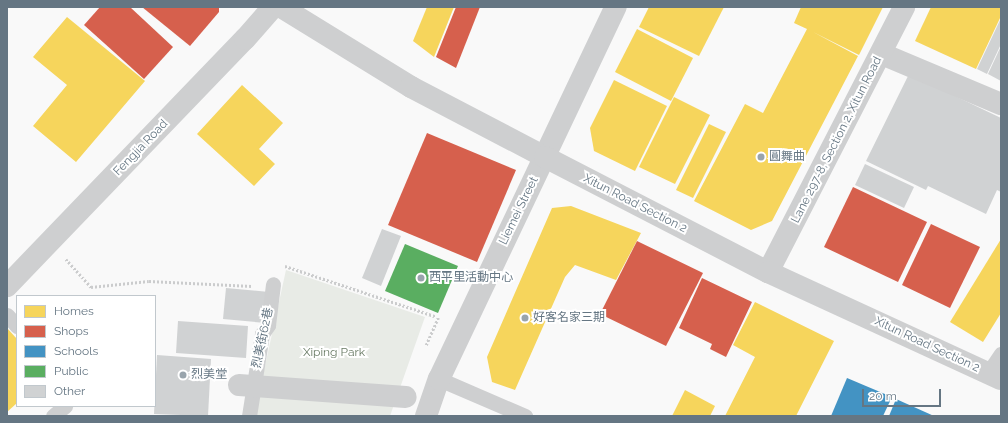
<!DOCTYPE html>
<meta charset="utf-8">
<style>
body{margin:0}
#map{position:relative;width:1008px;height:423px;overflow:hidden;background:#f9f9f9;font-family:Raleway,"Noto Sans TC",sans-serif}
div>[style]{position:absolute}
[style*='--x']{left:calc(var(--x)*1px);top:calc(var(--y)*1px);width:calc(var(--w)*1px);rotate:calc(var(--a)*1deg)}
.green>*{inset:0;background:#e8ebe6}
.homes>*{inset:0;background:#f6d55c}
.shops>*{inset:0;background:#d6604d}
.schools>*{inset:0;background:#4393c3}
.public>*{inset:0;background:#5aae61}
.building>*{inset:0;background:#d0d2d3}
.path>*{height:2.5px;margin-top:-1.25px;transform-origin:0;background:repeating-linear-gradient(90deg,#cbcccd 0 2px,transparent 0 4px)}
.service>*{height:15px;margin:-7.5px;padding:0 7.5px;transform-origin:7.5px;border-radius:7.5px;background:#cecfd0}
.pedestrian>*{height:22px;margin:-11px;padding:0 11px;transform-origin:11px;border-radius:11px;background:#cecfd0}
.minor>*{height:22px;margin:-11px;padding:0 11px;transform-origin:11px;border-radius:11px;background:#cecfd0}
.tertiary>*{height:22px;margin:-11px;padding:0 11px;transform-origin:11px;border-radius:11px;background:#cecfd0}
.dots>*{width:11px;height:11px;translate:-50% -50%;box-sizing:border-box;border:2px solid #fff;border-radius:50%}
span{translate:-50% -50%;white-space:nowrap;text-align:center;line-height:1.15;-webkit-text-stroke:4px #fff;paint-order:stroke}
.street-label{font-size:12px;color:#657683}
.poi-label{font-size:12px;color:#657683}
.left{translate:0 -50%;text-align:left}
.park-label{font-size:12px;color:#687a64}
.frame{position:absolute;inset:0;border:8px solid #657683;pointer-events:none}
.legend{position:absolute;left:16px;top:295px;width:140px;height:112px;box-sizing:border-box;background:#fff;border:1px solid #c1c8cd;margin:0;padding:5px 7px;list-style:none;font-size:12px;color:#657683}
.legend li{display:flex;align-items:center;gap:8px;height:20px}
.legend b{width:20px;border:1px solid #c1c8cd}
.scale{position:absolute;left:862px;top:389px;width:79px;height:18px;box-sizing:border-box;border:2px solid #657683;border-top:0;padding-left:5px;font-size:12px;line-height:14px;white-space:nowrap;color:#657683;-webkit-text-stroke:3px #fff;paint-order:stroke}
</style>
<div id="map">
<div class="green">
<i style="clip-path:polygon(286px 270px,425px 317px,390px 416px,254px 416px)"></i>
</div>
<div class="homes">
<i style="clip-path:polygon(427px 7px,454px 7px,434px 57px,413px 41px)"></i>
<i style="clip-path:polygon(649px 7px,724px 7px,699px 56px,639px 27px)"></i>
<i style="clip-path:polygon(801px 7px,883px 7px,859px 55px,813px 32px,858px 56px,772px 221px,751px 230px,694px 201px,745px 104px,763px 113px,807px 29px,794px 23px)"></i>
<i style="clip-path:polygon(931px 7px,1001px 7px,1001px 16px,976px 69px,915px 41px)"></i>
<i style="clip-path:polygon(67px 17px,145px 81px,76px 162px,33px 126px,67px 85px,33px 57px)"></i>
<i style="clip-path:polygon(637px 29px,693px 58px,671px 101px,615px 72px)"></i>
<i style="clip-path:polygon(614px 80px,667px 106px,635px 171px,594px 151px,590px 128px)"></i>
<i style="clip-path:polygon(242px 85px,283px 123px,259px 149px,275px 164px,254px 186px,197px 134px)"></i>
<i style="clip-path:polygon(674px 97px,710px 115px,675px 184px,639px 167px)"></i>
<i style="clip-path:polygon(709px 124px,726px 132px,693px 198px,676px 190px)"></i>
<i style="clip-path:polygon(571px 206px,641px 233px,616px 280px,575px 265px,565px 277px,515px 390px,492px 382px,487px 357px,552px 208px)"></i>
<i style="clip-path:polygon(1001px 239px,1001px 313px,983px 342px,950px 322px)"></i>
<i style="clip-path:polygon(755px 302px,834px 341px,796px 416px,725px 416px,755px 357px,733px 345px)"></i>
<i style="clip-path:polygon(7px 328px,17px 339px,17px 403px,7px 412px)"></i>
<i style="clip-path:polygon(685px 390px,715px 406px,710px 416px,672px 416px)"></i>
</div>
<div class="shops">
<i style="clip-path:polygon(100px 7px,130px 7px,173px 47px,144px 79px,84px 25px)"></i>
<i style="clip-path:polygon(142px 7px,219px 7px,219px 12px,190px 46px)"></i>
<i style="clip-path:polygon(456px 7px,480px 7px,456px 68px,436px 57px)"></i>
<i style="clip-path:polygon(427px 133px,516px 170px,477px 262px,388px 225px)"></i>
<i style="clip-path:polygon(853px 187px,927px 222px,898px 282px,824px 247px)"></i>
<i style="clip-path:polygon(931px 224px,980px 247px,950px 308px,902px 285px)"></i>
<i style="clip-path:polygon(637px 241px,703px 273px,666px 346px,600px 314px)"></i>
<i style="clip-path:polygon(702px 278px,752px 302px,726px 357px,710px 349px,712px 344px,679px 328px)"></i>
</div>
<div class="schools">
<i style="clip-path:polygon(847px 378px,892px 397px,883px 416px,831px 416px)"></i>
<i style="clip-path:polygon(896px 399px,934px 416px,889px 416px)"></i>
</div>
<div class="public">
<i style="clip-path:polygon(405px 244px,458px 266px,438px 313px,385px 291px)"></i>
</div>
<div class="building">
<i style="clip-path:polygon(1001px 18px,1001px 44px,987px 74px,977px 69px)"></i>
<i style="clip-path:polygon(1001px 46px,1001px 81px,988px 74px)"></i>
<i style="clip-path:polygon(909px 74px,1001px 118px,1001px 192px,997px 190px,986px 214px,928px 186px,926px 190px,866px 161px)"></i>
<i style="clip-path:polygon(865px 164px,914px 187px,904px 208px,855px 185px)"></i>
<i style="clip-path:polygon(382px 229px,401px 236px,381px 286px,362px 278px)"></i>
<i style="clip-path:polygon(226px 288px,269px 292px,266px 323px,223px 319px)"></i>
<i style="clip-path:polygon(178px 321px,248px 326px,246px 358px,176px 353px)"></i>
<i style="clip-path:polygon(157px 355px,211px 359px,208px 416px,154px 414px)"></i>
</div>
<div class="path">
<i style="--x:66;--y:259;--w:38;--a:48"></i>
<i style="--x:91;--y:287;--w:58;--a:-5.9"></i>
<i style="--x:149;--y:281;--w:103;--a:2.8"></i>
<i style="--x:285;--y:266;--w:160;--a:18.5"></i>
<i style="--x:426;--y:345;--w:30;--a:-66"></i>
</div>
<div class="service">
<i style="--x:7;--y:315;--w:15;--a:48"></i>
<i style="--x:988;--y:373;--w:23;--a:-56"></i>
<i style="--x:439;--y:379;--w:94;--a:23.3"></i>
<i style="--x:53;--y:416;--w:16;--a:-40"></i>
<i style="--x:249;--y:416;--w:83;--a:-81"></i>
<i style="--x:262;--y:334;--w:11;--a:-56"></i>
<i style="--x:268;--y:325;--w:41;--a:-83"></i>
</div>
<div class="pedestrian">
<i style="--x:239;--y:385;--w:167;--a:4.1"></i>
</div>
<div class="minor">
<i style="--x:882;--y:54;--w:129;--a:22.8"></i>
<i style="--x:768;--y:272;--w:298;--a:-62.8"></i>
<i style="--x:7;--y:286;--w:343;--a:-46.1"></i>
<i style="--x:245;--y:39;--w:43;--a:-48.8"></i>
<i style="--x:426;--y:416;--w:39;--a:-71"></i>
<i style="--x:439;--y:379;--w:412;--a:-64.6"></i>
</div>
<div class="tertiary">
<i style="--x:281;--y:7;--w:153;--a:31.6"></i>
<i style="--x:411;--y:87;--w:151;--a:27.6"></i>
<i style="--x:545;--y:157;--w:251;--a:27.3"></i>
<i style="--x:768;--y:272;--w:256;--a:24.7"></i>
</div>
<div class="dots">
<i style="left:761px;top:157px;background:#99a4ac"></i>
<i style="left:421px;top:278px;background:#99a4ac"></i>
<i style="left:525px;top:318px;background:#99a4ac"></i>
<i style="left:183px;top:375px;background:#99a4ac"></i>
</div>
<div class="street-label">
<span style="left:837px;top:140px;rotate:-63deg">Lane 297-8, Section 2, Xitun Road</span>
<span style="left:141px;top:148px;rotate:-46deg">Fengjia Road</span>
<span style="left:635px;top:204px;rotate:27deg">Xitun Road Section 2</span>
<span style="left:519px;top:211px;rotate:-64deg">Liemei Street</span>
<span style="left:263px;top:338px;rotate:-78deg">烈美街62巷</span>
<span style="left:927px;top:345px;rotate:25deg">Xitun Road Section 2</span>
</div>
<div class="poi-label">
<span class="left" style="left:769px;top:157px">圓舞曲</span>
<span class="left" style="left:429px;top:278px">西平里活動中心</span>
<span class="left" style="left:533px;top:318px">好客名家三期</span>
<span class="left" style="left:191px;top:375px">烈美堂</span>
</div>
<div class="park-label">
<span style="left:334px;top:353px">Xiping Park</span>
</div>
<div class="frame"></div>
<ul class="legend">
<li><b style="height:11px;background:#f6d55c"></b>Homes</li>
<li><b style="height:11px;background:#d6604d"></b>Shops</li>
<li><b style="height:11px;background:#4393c3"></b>Schools</li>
<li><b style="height:11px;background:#5aae61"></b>Public</li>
<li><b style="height:11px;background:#d0d2d3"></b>Other</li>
</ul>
<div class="scale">20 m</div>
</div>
